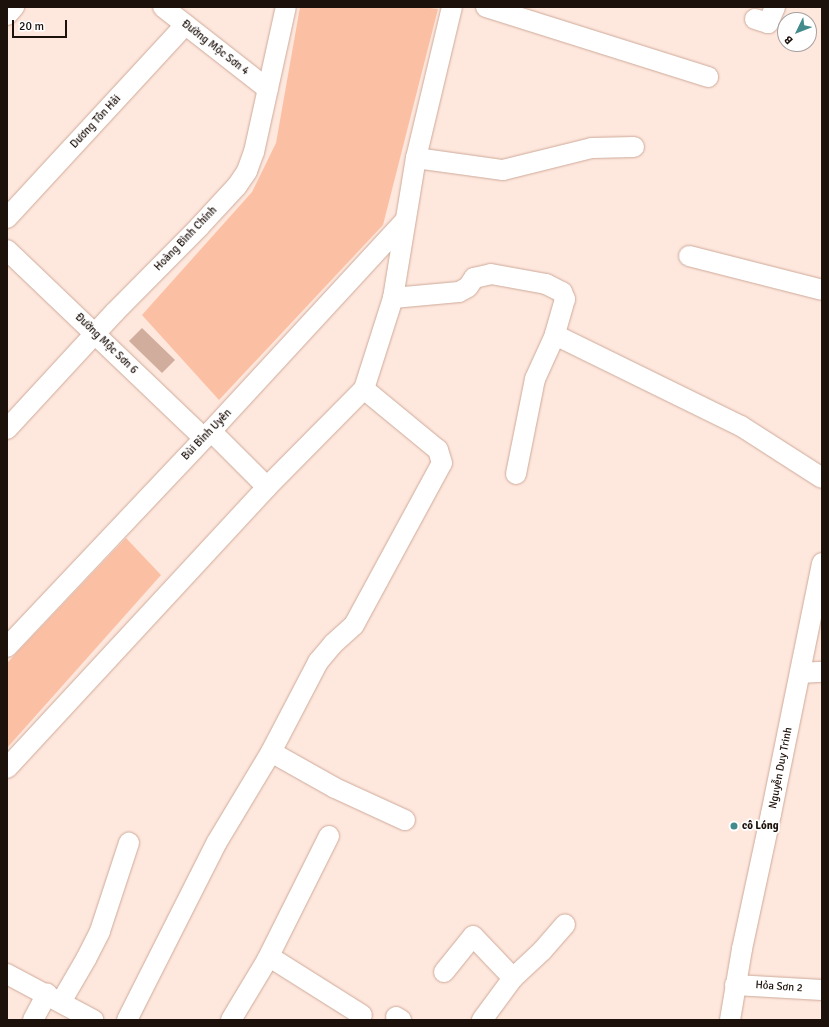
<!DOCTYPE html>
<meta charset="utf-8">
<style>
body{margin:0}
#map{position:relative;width:829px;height:1027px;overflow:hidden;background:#fee7dd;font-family:Signika,sans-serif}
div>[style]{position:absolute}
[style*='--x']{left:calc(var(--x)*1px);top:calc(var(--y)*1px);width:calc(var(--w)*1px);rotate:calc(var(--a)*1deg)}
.green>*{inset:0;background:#fbc0a4}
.building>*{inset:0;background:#d0ad9c}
.roads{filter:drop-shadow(0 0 1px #cdaa99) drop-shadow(0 0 1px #cdaa99)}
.minor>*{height:20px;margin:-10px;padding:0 10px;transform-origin:10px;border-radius:10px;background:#fff}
.dots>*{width:11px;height:11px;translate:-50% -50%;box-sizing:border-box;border:2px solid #fff;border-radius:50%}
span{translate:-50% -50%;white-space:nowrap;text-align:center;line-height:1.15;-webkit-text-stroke:3.5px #fff;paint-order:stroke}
.street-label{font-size:11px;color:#1d110b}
.poi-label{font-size:11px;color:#1d110b;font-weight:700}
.left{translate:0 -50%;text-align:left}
.frame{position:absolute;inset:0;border:8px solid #1d110b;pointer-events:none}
.north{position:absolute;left:777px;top:12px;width:40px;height:40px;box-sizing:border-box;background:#fff;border:1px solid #a5a09d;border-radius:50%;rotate:227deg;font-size:11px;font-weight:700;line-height:16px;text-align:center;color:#1d110b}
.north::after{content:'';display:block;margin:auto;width:14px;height:18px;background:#428a8b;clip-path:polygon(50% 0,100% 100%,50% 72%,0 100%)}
.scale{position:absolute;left:12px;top:20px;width:55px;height:18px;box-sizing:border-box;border:2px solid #1d110b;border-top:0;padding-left:5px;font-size:12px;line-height:14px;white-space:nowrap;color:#1d110b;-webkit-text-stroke:3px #fff;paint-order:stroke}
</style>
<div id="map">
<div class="green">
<i style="clip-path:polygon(300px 7px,422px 7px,438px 9px,383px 225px,219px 400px,142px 315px,252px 192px,276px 143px)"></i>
<i style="clip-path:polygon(126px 538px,161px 575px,7px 748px,7px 663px)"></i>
</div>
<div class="building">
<i style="clip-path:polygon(142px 328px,175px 360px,162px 373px,129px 341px)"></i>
</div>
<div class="roads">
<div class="minor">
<i style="--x:163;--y:7;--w:133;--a:38"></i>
<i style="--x:486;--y:7;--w:233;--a:17.5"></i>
<i style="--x:7;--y:15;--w:11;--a:-49"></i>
<i style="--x:755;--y:19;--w:14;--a:17"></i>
<i style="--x:768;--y:23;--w:17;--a:-66"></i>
<i style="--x:416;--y:158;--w:88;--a:7.9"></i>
<i style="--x:503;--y:170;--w:92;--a:-13.9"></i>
<i style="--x:592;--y:148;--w:42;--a:-1.4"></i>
<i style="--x:7;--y:218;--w:263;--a:-47.3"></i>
<i style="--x:7;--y:250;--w:272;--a:43.7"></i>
<i style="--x:689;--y:256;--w:137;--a:14.3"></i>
<i style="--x:393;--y:298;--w:66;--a:-5.2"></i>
<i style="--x:459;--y:292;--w:10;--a:-29"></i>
<i style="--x:468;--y:287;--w:11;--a:-56"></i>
<i style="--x:474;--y:278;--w:17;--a:-13"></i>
<i style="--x:491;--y:274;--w:56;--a:10.3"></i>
<i style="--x:546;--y:284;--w:18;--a:27"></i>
<i style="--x:562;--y:292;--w:8;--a:67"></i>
<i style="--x:565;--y:299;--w:37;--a:106"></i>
<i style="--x:555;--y:335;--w:207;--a:26.1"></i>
<i style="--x:741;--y:426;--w:96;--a:32.7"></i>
<i style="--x:7;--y:429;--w:159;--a:-47.3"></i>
<i style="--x:115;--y:312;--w:120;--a:-45.3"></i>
<i style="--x:199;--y:227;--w:56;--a:-47.2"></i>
<i style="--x:237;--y:186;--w:18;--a:-56"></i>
<i style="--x:247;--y:171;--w:20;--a:-70"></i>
<i style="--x:254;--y:152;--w:148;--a:-77.6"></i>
<i style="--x:211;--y:431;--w:79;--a:45"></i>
<i style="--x:516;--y:474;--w:97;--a:-78.7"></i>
<i style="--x:535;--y:379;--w:48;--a:-65.6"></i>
<i style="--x:7;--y:647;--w:297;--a:-46.6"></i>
<i style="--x:211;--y:431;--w:286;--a:-47.3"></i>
<i style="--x:800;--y:673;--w:22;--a:-3"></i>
<i style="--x:271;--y:752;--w:73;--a:29.4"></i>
<i style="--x:335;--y:788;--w:77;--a:24.6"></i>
<i style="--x:7;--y:768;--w:383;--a:-47.2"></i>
<i style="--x:267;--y:487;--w:138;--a:-45.3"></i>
<i style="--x:364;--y:389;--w:96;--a:-72.3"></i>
<i style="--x:393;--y:298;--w:142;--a:-80.7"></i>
<i style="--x:416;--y:158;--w:155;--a:-76.6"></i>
<i style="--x:329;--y:836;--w:139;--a:116.6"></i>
<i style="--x:267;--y:960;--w:6;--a:-9"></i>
<i style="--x:273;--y:959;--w:105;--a:32.2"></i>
<i style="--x:444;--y:972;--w:46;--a:-51.1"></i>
<i style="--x:473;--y:936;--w:58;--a:46.4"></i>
<i style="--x:7;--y:974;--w:98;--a:28.1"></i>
<i style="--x:735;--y:985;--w:87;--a:3.3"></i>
<i style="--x:61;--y:1002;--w:50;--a:-59.8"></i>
<i style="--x:86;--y:959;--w:31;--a:-63"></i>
<i style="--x:100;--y:931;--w:93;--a:-71.8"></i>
<i style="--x:396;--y:1017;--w:6;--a:31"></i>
<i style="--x:33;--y:1020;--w:30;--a:-62"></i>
<i style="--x:127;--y:1020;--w:199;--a:-63.2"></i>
<i style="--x:217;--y:842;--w:105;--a:-59"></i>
<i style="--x:271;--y:752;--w:102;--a:-62.4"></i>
<i style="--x:318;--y:662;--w:23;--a:-50"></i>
<i style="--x:333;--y:644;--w:28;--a:-42"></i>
<i style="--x:354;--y:625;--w:184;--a:-61.5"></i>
<i style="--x:442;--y:463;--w:14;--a:-107"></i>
<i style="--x:438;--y:450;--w:96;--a:-140.5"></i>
<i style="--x:231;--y:1020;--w:70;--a:-59"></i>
<i style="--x:482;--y:1020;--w:52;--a:-53.6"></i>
<i style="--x:513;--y:978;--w:40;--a:-43"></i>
<i style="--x:542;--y:951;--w:35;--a:-49"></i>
<i style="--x:730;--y:1020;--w:72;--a:-80.4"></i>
<i style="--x:742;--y:949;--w:138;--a:-77.9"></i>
<i style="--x:771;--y:814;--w:256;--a:-78.5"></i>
</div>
</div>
<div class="dots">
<i style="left:734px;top:826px;background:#428a8b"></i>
</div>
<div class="street-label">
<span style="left:215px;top:48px;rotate:38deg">Đường Mộc Sơn 4</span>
<span style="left:96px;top:122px;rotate:-47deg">Dương Tôn Hải</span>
<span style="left:186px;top:239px;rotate:-46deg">Hoàng Bình Chính</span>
<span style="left:106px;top:344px;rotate:44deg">Đường Mộc Sơn 6</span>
<span style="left:207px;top:435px;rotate:-46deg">Bùi Bỉnh Uyên</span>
<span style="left:781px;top:768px;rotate:-79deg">Nguyễn Duy Trinh</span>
<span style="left:779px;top:987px;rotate:4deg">Hỏa Sơn 2</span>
</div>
<div class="poi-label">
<span class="left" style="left:742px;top:826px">cô Lóng</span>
</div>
<div class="frame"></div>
<div class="north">B</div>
<div class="scale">20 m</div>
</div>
